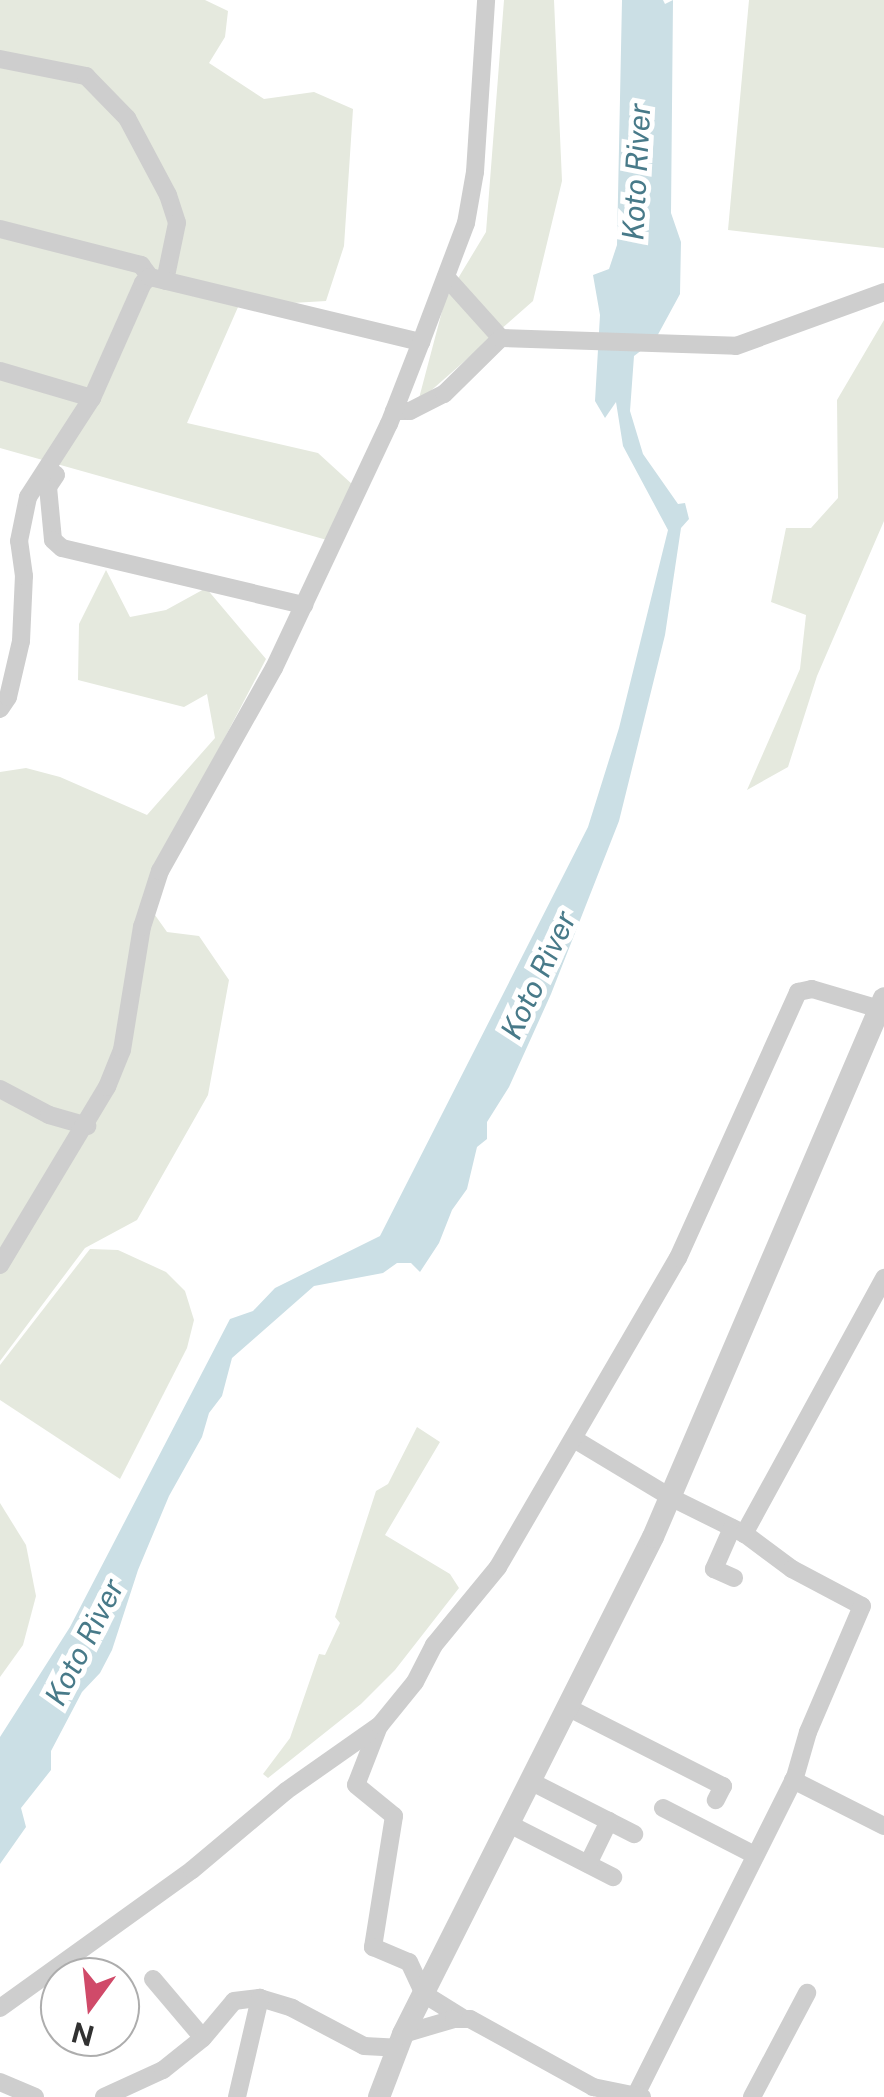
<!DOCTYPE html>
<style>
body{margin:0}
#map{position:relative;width:884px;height:2097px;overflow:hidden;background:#fff;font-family:"Public Sans",sans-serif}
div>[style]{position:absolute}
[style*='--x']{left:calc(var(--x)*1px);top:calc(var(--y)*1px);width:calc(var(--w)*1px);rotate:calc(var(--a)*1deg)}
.green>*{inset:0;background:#e5e9de}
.water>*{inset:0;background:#cbdfe5}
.minor>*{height:18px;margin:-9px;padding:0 9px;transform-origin:9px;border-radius:9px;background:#cecece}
.tertiary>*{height:22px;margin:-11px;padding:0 11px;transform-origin:11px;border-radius:11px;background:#cecece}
span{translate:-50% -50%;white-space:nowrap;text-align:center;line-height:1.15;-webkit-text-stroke:10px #fff;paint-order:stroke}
.water-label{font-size:30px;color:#487a89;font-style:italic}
.north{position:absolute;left:40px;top:1957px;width:100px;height:100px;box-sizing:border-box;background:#fff;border:2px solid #adadad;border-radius:50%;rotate:195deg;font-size:28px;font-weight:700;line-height:40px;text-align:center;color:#313131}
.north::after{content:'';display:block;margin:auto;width:35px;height:45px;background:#d04a69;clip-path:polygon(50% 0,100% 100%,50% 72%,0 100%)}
</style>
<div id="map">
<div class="green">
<i style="clip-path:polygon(0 0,205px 0,228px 11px,225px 37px,209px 63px,264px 99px,314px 92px,353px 109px,344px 246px,326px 301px,275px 304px,242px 298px,187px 423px,318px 453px,353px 485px,327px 540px,0 448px)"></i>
<i style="clip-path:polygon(504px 0,554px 0,562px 181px,533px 301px,418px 402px,445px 300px,486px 232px)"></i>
<i style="clip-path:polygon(749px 0,884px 0,884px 248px,728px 230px)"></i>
<i style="clip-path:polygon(884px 320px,884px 521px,817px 676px,788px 767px,747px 790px,800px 669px,806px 615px,771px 602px,786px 528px,811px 528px,838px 498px,837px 400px)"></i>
<i style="clip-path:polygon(106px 570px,130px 617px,166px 610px,206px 588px,266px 659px,157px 867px,145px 901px,167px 932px,199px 936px,229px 980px,208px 1095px,137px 1220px,85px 1248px,0 1361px,0 772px,26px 768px,60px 777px,147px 815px,215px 738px,207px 694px,184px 707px,78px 680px,79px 624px)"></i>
<i style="clip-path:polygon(90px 1249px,118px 1250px,166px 1272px,185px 1291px,194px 1320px,187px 1348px,120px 1479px,0 1400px,0 1365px)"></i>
<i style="clip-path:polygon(417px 1427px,440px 1442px,385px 1535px,450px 1574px,459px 1588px,395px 1670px,361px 1704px,268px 1778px,263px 1774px,290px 1738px,319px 1654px,325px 1655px,340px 1623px,335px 1617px,376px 1491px,388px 1484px)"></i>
<i style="clip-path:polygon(0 1503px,26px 1545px,36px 1596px,23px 1645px,0 1677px)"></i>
</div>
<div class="water">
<i style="clip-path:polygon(622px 0,663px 0,665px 4px,673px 0,671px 213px,681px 242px,680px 294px,655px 340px,634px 356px,630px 411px,643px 454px,678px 504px,685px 503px,689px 519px,681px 528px,665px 635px,619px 821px,551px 994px,509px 1087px,487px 1122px,487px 1139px,477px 1147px,467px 1189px,452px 1210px,439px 1243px,420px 1272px,411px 1263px,397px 1263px,383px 1273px,314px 1286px,232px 1358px,222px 1396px,209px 1413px,202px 1437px,169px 1496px,138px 1570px,112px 1650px,100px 1673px,82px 1692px,51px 1751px,51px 1770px,21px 1808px,26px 1827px,0 1864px,0 1737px,70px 1627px,230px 1319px,253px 1311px,275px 1288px,380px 1236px,588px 827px,619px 728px,668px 530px,623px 446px,616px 402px,605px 418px,595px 401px,600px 315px,593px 275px,609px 269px,617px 245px)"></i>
</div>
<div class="minor">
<i style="--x:0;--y:59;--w:88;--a:11.2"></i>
<i style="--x:86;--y:76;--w:59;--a:45.7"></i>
<i style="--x:127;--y:118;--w:87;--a:62"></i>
<i style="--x:168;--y:195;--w:29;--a:72"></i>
<i style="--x:177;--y:223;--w:59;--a:101.7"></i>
<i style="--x:0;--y:229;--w:146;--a:14.3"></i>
<i style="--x:141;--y:265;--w:15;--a:53"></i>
<i style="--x:446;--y:277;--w:82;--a:48"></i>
<i style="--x:0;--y:371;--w:96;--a:16.4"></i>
<i style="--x:394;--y:411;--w:16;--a:0"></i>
<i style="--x:410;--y:411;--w:38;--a:-27"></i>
<i style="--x:444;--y:394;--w:80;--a:-44.5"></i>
<i style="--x:501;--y:338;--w:235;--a:1.9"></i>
<i style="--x:736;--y:346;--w:158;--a:-20"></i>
<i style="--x:51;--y:471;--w:6;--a:39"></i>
<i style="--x:56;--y:475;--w:14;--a:124"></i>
<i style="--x:48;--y:487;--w:53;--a:84.6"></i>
<i style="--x:53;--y:540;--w:12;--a:42"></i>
<i style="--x:62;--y:548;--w:249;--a:13.3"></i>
<i style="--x:0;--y:709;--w:14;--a:-56"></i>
<i style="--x:8;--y:697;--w:57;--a:-76.9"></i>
<i style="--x:21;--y:641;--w:65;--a:-87.4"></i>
<i style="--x:24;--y:576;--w:35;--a:-98"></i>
<i style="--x:19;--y:541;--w:45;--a:-78.4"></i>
<i style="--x:28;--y:497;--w:118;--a:-57.1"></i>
<i style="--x:92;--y:398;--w:126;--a:-66.1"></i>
<i style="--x:143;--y:283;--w:9;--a:-41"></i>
<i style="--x:150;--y:277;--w:279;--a:13.5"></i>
<i style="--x:0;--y:1089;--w:55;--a:28"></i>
<i style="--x:49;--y:1115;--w:40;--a:16"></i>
<i style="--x:0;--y:1265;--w:208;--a:-59"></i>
<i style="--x:107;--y:1087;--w:40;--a:-68"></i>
<i style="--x:122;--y:1050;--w:125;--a:-80.8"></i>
<i style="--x:142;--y:927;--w:59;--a:-72.2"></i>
<i style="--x:160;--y:871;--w:233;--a:-60.7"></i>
<i style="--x:274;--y:668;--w:270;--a:-64.8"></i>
<i style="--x:389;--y:424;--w:88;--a:-68.7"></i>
<i style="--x:421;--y:342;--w:127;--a:-69.3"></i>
<i style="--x:466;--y:223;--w:52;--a:-80"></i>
<i style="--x:475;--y:172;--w:172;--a:-86.3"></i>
<i style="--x:574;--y:1439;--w:112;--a:31.1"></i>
<i style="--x:670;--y:1497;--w:84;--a:26.3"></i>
<i style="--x:745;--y:1534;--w:59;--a:36.7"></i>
<i style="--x:792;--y:1569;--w:79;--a:27.9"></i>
<i style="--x:862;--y:1606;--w:137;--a:113.2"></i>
<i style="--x:808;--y:1732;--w:47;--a:106.1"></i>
<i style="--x:795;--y:1777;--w:358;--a:116.6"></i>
<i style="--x:732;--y:1528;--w:45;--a:113.7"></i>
<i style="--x:714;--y:1569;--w:22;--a:24"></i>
<i style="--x:744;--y:1534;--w:292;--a:-61.3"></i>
<i style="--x:567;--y:1707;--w:175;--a:26.9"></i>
<i style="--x:723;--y:1786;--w:16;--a:117"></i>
<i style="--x:379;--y:1726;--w:63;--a:111.3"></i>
<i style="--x:356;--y:1785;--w:49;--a:39.2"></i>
<i style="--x:394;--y:1816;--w:133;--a:99.1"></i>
<i style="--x:373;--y:1947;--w:39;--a:23"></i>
<i style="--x:409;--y:1962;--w:35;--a:65"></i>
<i style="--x:424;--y:1994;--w:44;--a:31.9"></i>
<i style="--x:793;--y:1780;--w:102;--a:26.8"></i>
<i style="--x:530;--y:1781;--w:117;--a:27"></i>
<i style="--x:663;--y:1808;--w:103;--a:27.1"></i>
<i style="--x:509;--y:1824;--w:117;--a:27"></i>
<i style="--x:588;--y:1864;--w:48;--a:-64"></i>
<i style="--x:153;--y:1979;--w:77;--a:49.7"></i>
<i style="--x:0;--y:2008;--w:236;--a:-35.7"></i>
<i style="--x:192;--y:1870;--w:123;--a:-40"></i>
<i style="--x:286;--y:1791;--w:115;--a:-35.1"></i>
<i style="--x:380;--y:1725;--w:55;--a:-50.9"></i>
<i style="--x:415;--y:1682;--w:42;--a:-62.8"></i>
<i style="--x:434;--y:1645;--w:101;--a:-50.6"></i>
<i style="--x:498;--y:1567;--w:358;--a:-59.8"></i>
<i style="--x:678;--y:1258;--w:292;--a:-65.7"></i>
<i style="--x:798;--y:992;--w:14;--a:-12"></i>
<i style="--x:812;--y:989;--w:70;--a:16.6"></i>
<i style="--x:403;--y:2034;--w:53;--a:-16.4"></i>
<i style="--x:454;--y:2019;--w:16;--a:0"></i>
<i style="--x:470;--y:2019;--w:141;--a:28.9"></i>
<i style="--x:593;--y:2087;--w:50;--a:11.5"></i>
<i style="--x:0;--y:2082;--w:38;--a:23"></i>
<i style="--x:104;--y:2097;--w:65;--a:-24.6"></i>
<i style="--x:163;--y:2070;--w:51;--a:-38.7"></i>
<i style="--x:203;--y:2038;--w:48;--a:-50"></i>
<i style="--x:234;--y:2001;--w:26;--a:-7"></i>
<i style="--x:260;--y:1998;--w:34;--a:17"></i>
<i style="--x:292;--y:2008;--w:81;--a:27.8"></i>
<i style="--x:364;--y:2046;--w:33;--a:3"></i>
<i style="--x:237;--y:2097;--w:102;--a:-76.9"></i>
<i style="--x:752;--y:2097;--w:118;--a:-62.1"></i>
</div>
<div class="tertiary">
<i style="--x:379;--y:2097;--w:67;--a:-69.1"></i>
<i style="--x:403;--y:2034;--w:556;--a:-63.3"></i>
<i style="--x:653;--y:1537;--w:586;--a:-66.8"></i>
</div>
<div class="water-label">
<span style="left:636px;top:172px;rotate:-87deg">Koto River</span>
<span style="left:538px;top:975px;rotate:-65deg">Koto River</span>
<span style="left:84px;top:1642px;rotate:-63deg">Koto River</span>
</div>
<div class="north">N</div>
</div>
